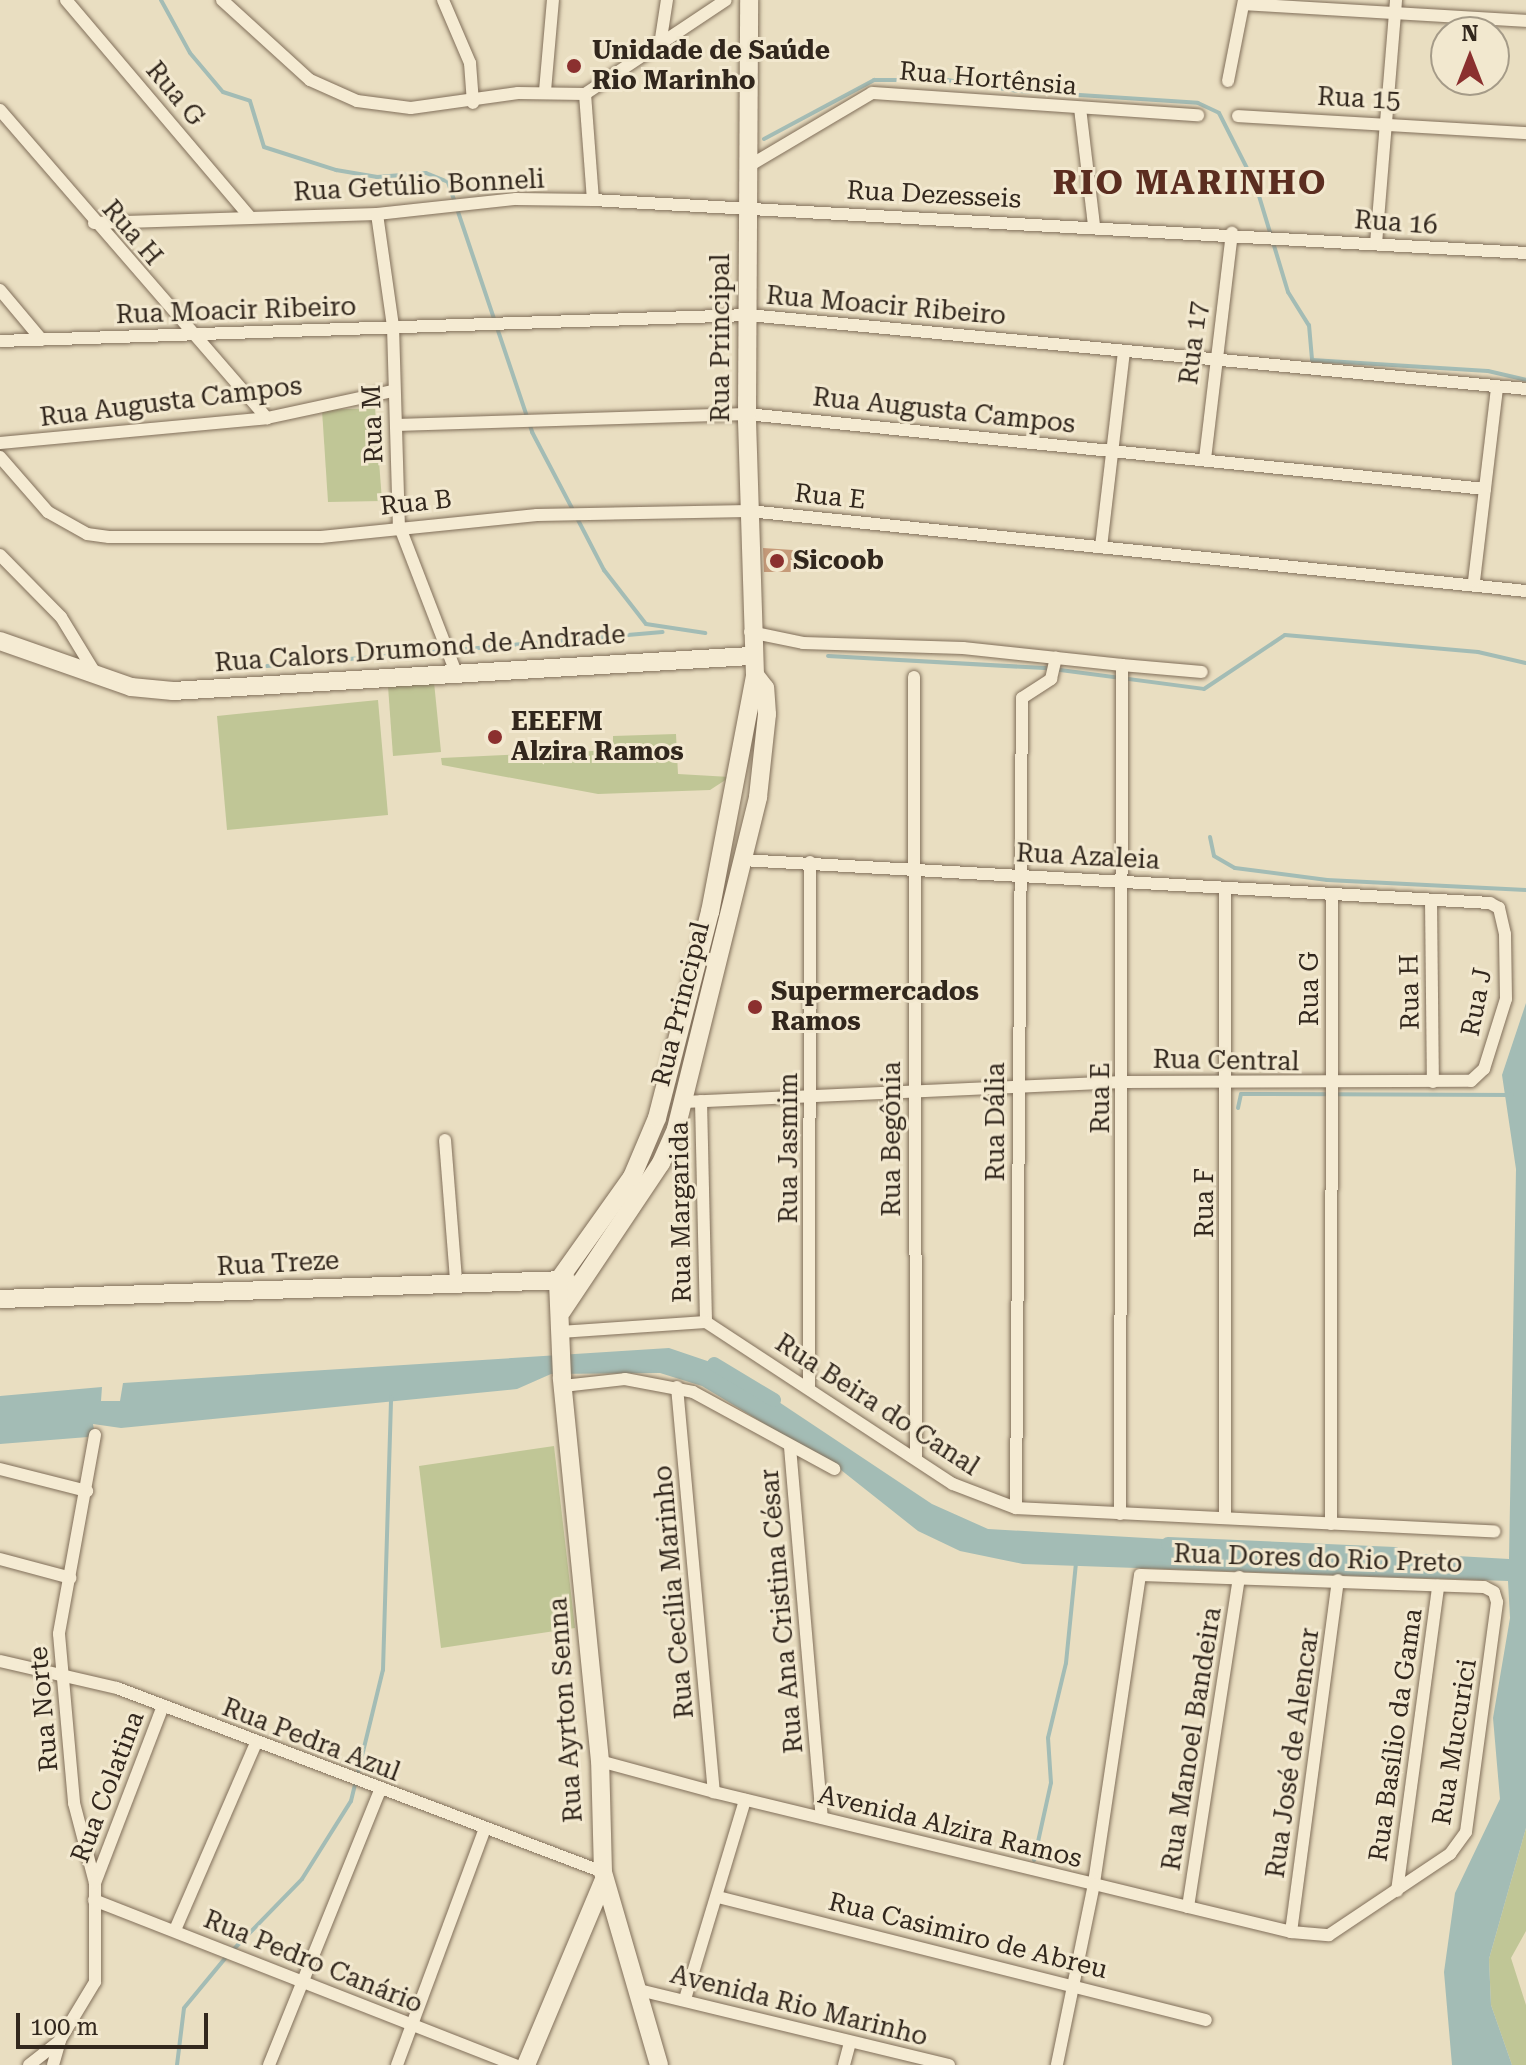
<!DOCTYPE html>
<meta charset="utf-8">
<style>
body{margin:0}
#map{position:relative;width:1526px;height:2065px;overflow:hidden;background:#e9dec1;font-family:"Roboto Serif",serif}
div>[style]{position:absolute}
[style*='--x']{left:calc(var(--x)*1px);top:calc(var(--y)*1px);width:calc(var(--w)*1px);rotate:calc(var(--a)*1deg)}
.green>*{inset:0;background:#c0c696}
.water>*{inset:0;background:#a3bcb5}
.stream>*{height:4px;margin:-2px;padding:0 2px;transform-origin:2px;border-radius:2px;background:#a3bcb5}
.canal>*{height:14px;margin:-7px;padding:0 7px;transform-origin:7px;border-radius:7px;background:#a3bcb5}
.building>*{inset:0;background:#c59a79}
.roads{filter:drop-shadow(0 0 2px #816f5a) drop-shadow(0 0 2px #816f5a)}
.street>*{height:12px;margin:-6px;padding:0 6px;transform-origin:6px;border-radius:6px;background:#f5ebd3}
.secondary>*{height:18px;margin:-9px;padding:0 9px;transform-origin:9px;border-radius:9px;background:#f5ebd3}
.dots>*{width:22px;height:22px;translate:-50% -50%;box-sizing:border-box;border:4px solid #f2e8cf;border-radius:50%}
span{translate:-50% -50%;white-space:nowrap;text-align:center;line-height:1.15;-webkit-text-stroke:6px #f2e8cf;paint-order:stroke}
.poi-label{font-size:26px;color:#32271d;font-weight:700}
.left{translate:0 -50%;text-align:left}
.street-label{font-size:26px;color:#32271d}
.district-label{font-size:34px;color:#5b2d20;font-weight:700;letter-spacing:2px}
.north{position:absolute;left:1430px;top:16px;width:80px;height:80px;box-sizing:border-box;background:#f2e8cf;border:2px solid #a59b88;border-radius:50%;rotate:0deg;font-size:22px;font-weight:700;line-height:32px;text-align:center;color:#32271d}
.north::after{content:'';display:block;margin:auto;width:28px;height:36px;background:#8b302f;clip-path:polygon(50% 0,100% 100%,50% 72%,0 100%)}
.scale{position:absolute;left:16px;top:2013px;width:192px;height:36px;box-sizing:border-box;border:4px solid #32271d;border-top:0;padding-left:10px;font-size:24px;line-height:28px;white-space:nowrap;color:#32271d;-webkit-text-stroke:6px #f2e8cf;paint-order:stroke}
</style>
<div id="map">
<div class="green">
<i style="clip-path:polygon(375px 408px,382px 501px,328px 502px,322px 410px)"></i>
<i style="clip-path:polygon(434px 682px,441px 752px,393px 756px,388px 686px)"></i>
<i style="clip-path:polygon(378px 700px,388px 815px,227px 830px,217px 716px)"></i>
<i style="clip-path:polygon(676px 734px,678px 774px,730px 777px,710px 790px,598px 794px,442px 765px,441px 758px,613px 750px,613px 736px)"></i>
<i style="clip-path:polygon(554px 1446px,575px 1628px,441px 1648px,419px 1466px)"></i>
<i style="clip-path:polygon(1526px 1828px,1526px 1931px,1511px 1958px,1526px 2005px,1526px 2065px,1512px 2065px,1491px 2005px,1489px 1959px)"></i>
</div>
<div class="water">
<i style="clip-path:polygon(1526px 1003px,1526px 1828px,1489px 1959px,1491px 2005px,1512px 2065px,1452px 2065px,1444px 1972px,1455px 1893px,1500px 1799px,1493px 1718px,1510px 1618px,1508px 1581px,1023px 1564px,960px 1551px,918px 1531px,841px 1470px,702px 1386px,660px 1373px,551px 1374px,517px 1389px,121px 1428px,93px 1424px,95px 1435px,88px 1437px,0 1444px,0 1396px,102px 1387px,101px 1401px,120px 1401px,123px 1383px,669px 1348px,728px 1368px,932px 1504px,988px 1529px,1509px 1559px,1516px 1169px,1502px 1075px)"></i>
</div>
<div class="stream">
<i style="--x:161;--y:0;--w:60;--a:61.3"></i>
<i style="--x:190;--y:53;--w:51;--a:49.8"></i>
<i style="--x:223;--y:92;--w:28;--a:18"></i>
<i style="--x:250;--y:101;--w:48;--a:73.1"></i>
<i style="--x:264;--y:147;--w:76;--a:17.7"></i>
<i style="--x:336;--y:170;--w:42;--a:9.7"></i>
<i style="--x:377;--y:177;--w:49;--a:-4.7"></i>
<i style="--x:426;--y:173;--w:24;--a:22"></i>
<i style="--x:448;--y:182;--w:264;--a:71.4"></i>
<i style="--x:532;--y:432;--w:88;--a:62.3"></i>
<i style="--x:764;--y:139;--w:125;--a:-28.2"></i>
<i style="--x:874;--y:80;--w:73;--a:0"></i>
<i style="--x:947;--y:80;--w:73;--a:8.7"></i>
<i style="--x:1019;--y:91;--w:179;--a:3.8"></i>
<i style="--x:1198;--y:103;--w:23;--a:25"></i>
<i style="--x:1219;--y:113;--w:82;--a:63.1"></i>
<i style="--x:1256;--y:186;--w:111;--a:73.2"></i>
<i style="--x:1288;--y:292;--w:39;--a:58"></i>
<i style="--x:1309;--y:325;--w:35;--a:85"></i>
<i style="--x:1312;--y:360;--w:176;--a:3.6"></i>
<i style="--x:1488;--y:371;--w:39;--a:13"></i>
<i style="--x:577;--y:518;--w:59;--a:62.6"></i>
<i style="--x:604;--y:570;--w:68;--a:52.1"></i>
<i style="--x:646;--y:624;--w:60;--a:8.7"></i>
<i style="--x:828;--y:656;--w:217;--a:3.2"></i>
<i style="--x:1045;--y:668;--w:160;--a:7.5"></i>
<i style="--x:1204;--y:689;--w:97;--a:-33.7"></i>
<i style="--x:1285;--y:635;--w:194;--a:5"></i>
<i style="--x:1478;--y:652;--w:49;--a:12.9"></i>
<i style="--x:267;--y:666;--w:397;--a:-4.9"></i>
<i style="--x:1210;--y:837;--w:19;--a:78"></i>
<i style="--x:1214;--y:856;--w:24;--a:30"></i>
<i style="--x:1235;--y:868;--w:93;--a:7.4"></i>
<i style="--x:1327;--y:880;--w:199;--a:2.9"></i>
<i style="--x:1238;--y:1108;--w:14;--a:-78"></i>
<i style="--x:1241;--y:1094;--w:271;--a:0.2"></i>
<i style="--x:1034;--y:1860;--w:79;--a:-77.6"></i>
<i style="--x:1051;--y:1783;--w:45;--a:-93.8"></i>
<i style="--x:1048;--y:1738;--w:77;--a:-76.5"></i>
<i style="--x:1066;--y:1663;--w:100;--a:-84.3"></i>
<i style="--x:233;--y:1950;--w:99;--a:-45.8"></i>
<i style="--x:302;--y:1879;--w:92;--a:-57.9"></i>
<i style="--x:351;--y:1801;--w:135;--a:-76.3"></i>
<i style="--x:383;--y:1670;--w:273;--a:-88.3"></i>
<i style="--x:177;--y:2065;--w:57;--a:-83"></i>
<i style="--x:184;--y:2008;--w:67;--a:-50.4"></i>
</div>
<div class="canal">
<i style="--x:714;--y:1364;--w:70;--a:31"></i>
<i style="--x:1168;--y:1544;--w:227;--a:2.5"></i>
</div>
<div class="building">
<i style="clip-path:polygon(763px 548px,793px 550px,794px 572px,764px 572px)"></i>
</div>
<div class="roads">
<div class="street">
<i style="--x:66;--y:0;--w:283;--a:49.7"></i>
<i style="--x:222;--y:0;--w:119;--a:42.3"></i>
<i style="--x:310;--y:80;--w:51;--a:24.1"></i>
<i style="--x:357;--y:101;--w:54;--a:7.4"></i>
<i style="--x:411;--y:108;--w:108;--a:-8"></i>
<i style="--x:518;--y:93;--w:67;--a:0.9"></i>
<i style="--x:585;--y:94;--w:169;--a:-33.7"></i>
<i style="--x:443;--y:0;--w:69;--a:66.8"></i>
<i style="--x:470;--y:63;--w:40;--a:85.7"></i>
<i style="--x:1244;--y:4;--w:283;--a:3.4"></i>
<i style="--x:660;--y:45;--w:46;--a:-81.2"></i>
<i style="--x:1228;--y:81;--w:83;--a:-78.8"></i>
<i style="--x:545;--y:91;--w:91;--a:-85"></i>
<i style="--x:585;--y:94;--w:106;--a:85.7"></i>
<i style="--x:1080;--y:108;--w:118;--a:83.2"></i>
<i style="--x:0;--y:110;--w:408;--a:49.1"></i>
<i style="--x:1238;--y:116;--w:289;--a:3.4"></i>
<i style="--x:747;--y:167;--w:145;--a:-30.6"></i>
<i style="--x:872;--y:93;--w:327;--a:3.9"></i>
<i style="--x:377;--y:214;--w:114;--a:81.9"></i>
<i style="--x:393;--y:327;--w:198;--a:88.3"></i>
<i style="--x:399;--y:525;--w:155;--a:68.9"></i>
<i style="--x:94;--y:223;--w:283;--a:-1.8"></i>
<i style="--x:377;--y:214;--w:140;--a:-6.2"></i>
<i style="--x:516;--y:199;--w:77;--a:0.7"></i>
<i style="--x:593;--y:200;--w:935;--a:3.25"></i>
<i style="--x:1376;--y:244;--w:245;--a:-85.3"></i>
<i style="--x:0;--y:290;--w:65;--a:50"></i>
<i style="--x:0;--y:341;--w:748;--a:-1.99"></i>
<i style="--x:748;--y:315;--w:782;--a:5.43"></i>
<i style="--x:396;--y:425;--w:351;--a:-1.8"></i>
<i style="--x:747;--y:414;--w:742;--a:5.8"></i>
<i style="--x:0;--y:443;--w:268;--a:-5.3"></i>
<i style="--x:267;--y:418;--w:129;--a:-12.1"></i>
<i style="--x:0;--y:457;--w:73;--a:48.9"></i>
<i style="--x:48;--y:512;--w:45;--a:29.4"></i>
<i style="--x:87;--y:534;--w:22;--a:8"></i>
<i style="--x:109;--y:537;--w:212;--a:0"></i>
<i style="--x:321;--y:537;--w:217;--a:-5.8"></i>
<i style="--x:537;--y:515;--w:212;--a:-1.1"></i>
<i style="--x:749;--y:511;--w:781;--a:5.88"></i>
<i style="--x:1205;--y:459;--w:228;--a:-83.2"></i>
<i style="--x:1101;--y:547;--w:197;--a:-83.3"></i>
<i style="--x:0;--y:555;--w:87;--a:45.5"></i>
<i style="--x:61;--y:617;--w:66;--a:58.7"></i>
<i style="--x:1474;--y:581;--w:193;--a:-83.2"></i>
<i style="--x:750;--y:632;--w:54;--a:11.7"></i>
<i style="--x:803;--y:643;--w:160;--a:1.8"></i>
<i style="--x:963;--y:648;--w:160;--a:6.1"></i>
<i style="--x:1122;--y:665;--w:849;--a:90.13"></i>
<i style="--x:1122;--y:665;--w:80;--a:5"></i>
<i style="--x:914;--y:677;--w:781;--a:89.85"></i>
<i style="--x:1225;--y:888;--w:630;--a:90"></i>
<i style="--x:1431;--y:900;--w:182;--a:89.4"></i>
<i style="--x:701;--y:1101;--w:221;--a:88.7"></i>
<i style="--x:684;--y:1102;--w:439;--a:-2.6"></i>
<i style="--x:1123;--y:1082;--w:348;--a:-0.2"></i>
<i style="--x:1471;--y:1081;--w:18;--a:-43"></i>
<i style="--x:1484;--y:1069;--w:73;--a:-72.6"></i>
<i style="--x:1506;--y:999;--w:65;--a:-90.9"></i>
<i style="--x:1505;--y:934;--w:27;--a:-103"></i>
<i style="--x:1499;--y:908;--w:10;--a:-151"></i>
<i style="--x:1490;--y:903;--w:748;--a:-176.71"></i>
<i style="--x:445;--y:1140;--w:141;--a:85.5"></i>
<i style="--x:560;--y:1332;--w:146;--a:-3.9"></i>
<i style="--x:706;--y:1322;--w:295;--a:33.3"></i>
<i style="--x:953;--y:1484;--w:67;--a:20.9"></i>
<i style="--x:1016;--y:1508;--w:479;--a:2.8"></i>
<i style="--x:563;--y:1386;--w:62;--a:-6.4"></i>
<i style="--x:625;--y:1379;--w:69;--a:10.8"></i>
<i style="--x:693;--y:1392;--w:161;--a:28.6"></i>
<i style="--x:677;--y:1387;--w:407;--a:84.8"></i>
<i style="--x:809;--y:1387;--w:525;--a:-89.89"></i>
<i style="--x:95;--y:1435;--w:202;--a:100.3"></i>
<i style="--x:59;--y:1634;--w:170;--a:84.9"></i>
<i style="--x:74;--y:1803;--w:83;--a:75.3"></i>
<i style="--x:790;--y:1447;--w:372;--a:85.1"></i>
<i style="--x:0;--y:1469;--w:90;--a:14.2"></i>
<i style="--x:1016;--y:1508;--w:810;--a:-89.58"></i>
<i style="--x:1022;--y:698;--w:35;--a:-33"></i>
<i style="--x:1051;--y:679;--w:22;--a:-77"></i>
<i style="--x:1331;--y:1524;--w:630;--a:-89.91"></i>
<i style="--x:0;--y:1559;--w:73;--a:15"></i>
<i style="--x:0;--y:1661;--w:120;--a:13"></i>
<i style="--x:117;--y:1688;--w:520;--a:20.74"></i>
<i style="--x:600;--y:1761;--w:118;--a:15.2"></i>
<i style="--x:714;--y:1792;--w:391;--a:13.6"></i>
<i style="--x:1094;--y:1884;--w:97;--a:13.7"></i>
<i style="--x:1188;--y:1907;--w:106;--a:13.6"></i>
<i style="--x:1291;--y:1932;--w:38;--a:5"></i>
<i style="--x:1329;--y:1935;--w:146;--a:-33.8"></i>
<i style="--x:1450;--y:1854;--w:27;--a:-54"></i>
<i style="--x:1466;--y:1832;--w:232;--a:-82.3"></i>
<i style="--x:1497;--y:1602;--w:10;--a:-107"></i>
<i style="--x:1494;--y:1592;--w:11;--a:-153"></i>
<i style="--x:1484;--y:1587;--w:344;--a:-178"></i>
<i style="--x:1140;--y:1575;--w:312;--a:98.5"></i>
<i style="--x:1094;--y:1884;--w:185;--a:101.6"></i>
<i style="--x:1397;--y:1891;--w:308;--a:-82.3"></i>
<i style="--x:718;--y:1897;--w:503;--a:14.15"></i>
<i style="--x:94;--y:1900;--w:453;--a:21.4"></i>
<i style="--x:1188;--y:1907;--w:334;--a:-81.2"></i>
<i style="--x:175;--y:1930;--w:204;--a:-66.6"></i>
<i style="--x:1291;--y:1932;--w:355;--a:-82.4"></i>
<i style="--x:639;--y:1990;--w:319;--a:13.6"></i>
<i style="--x:685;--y:1999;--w:208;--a:-73.2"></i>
<i style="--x:29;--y:2065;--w:37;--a:-38"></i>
<i style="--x:53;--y:2065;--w:26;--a:-74"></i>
<i style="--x:60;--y:2040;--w:68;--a:-58.9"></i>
<i style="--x:95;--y:1982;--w:99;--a:-90"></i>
<i style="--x:95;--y:1883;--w:190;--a:-69"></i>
<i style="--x:269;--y:2065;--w:297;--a:-68"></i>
<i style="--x:397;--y:2065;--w:250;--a:-69.6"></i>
<i style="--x:844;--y:2065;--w:24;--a:-75"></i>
</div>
<div class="secondary">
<i style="--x:0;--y:641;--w:139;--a:19.3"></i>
<i style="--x:131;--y:687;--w:42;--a:5.4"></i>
<i style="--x:173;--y:691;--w:579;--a:-3.47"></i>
<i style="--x:0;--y:1299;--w:567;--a:-1.92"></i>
<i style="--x:562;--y:1311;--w:178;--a:-56.2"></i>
<i style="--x:661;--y:1163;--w:37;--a:-66"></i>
<i style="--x:676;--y:1129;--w:342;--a:-76.1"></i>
<i style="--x:758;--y:797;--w:83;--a:-83.8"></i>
<i style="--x:767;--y:714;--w:26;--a:-94"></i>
<i style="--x:765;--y:688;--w:16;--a:-128"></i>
<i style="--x:526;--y:2065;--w:202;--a:-67.2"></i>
<i style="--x:659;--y:2065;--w:201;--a:-106.2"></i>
<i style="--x:603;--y:1872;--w:111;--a:-91.5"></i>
<i style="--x:600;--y:1761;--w:386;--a:-95.7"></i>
<i style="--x:562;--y:1377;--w:96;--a:-92.4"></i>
<i style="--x:558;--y:1281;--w:128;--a:-54.6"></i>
<i style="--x:632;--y:1177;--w:64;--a:-67"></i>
<i style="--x:657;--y:1118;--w:213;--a:-75.6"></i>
<i style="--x:710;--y:912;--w:241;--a:-79.2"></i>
<i style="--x:755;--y:675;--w:261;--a:-91.8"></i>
<i style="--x:747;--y:414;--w:414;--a:-89.7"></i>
</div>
</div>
<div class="dots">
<i style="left:574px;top:66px;background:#8b302f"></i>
<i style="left:777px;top:561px;background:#8b302f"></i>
<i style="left:495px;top:737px;background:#8b302f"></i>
<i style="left:755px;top:1007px;background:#8b302f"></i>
</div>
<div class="poi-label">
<span class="left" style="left:592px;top:66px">Unidade de Saúde<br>Rio Marinho</span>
<span class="left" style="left:793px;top:561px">Sicoob</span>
<span class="left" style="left:511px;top:737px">EEEFM<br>Alzira Ramos</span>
<span class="left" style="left:771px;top:1007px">Supermercados<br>Ramos</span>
</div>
<div class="street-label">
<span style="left:988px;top:79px;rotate:5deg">Rua Hortênsia</span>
<span style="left:175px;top:94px;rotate:50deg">Rua G</span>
<span style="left:1359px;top:99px;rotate:3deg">Rua 15</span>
<span style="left:419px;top:186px;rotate:-3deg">Rua Getúlio Bonneli</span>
<span style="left:934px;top:195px;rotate:3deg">Rua Dezesseis</span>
<span style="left:1396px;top:223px;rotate:4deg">Rua 16</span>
<span style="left:132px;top:233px;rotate:49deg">Rua H</span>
<span style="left:886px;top:306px;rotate:5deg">Rua Moacir Ribeiro</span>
<span style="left:236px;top:311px;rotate:-2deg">Rua Moacir Ribeiro</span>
<span style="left:721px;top:338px;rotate:-90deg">Rua Principal</span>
<span style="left:1194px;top:343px;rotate:-83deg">Rua 17</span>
<span style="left:171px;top:402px;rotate:-7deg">Rua Augusta Campos</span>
<span style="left:944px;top:411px;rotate:6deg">Rua Augusta Campos</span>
<span style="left:373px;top:424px;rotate:-92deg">Rua M</span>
<span style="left:830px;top:497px;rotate:6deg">Rua E</span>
<span style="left:416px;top:503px;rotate:-6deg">Rua B</span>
<span style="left:420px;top:649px;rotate:-4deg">Rua Calors Drumond de Andrade</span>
<span style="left:1088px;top:857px;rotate:3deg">Rua Azaleia</span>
<span style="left:1310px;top:989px;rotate:-90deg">Rua G</span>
<span style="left:1410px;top:992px;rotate:-91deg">Rua H</span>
<span style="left:1477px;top:1002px;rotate:-79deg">Rua J</span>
<span style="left:681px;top:1004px;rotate:-76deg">Rua Principal</span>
<span style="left:1226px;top:1061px;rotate:1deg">Rua Central</span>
<span style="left:1101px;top:1098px;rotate:-90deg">Rua E</span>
<span style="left:996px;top:1122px;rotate:-90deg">Rua Dália</span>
<span style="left:892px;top:1139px;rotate:-90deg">Rua Begônia</span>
<span style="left:789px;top:1148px;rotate:-90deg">Rua Jasmim</span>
<span style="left:1205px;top:1203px;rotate:-90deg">Rua F</span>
<span style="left:681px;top:1212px;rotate:-91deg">Rua Margarida</span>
<span style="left:278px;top:1264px;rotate:-3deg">Rua Treze</span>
<span style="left:877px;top:1405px;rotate:33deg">Rua Beira do Canal</span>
<span style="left:1318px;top:1559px;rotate:2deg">Rua Dores do Rio Preto</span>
<span style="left:674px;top:1592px;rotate:-95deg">Rua Cecília Marinho</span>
<span style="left:782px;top:1611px;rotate:-95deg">Rua Ana Cristina César</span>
<span style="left:44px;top:1709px;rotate:-95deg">Rua Norte</span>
<span style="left:566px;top:1710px;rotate:-94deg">Rua Ayrton Senna</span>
<span style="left:1396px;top:1735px;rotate:-82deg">Rua Basílio da Gama</span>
<span style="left:1192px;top:1739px;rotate:-81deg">Rua Manoel Bandeira</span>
<span style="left:311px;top:1740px;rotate:21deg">Rua Pedra Azul</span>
<span style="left:1455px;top:1742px;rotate:-81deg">Rua Mucurici</span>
<span style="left:1293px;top:1753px;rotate:-82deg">Rua José de Alencar</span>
<span style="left:108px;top:1787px;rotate:-69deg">Rua Colatina</span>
<span style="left:950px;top:1827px;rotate:14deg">Avenida Alzira Ramos</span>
<span style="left:968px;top:1936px;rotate:14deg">Rua Casimiro de Abreu</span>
<span style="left:313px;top:1962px;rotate:22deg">Rua Pedro Canário</span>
<span style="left:799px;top:2006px;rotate:14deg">Avenida Rio Marinho</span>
</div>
<div class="district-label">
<span style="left:1190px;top:183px">RIO MARINHO</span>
</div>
<div class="north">N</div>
<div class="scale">100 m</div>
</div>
